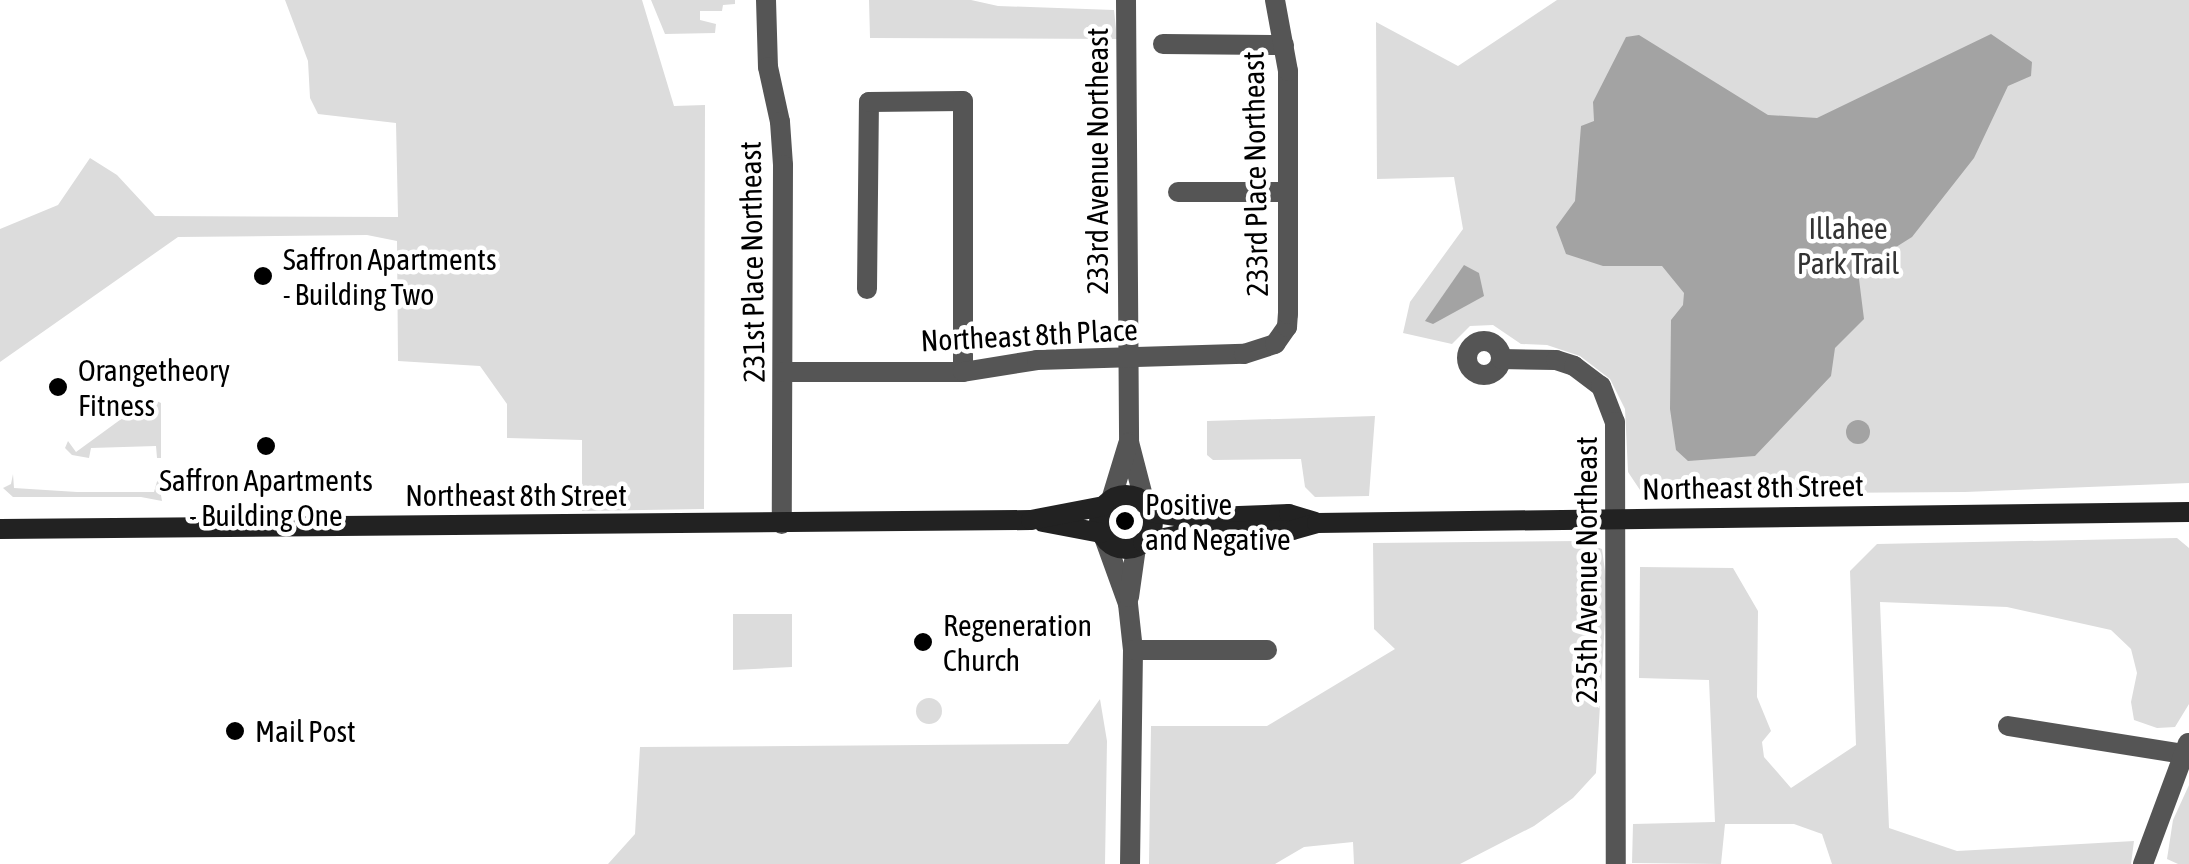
<!DOCTYPE html>
<style>
body{margin:0}
#map{position:relative;width:2189px;height:864px;overflow:hidden;background:#fff;font-family:"Asap Condensed",sans-serif}
div>[style]{position:absolute}
[style*='--x']{left:calc(var(--x)*1px);top:calc(var(--y)*1px);width:calc(var(--w)*1px);rotate:calc(var(--a)*1deg)}
.green>*{inset:0;background:#dcdcdc}
.round{border-radius:50%}
.water>*{inset:0;background:#a3a3a3}
.street>*{height:20px;margin:-10px;padding:0 10px;transform-origin:10px;border-radius:10px;background:#555}
.street>.ring{margin:-10px;padding:0;box-sizing:content-box;background:none;border:20px solid #555;border-radius:50%}
.secondary>*{height:20px;margin:-10px;padding:0 10px;transform-origin:10px;border-radius:10px;background:#222}
.secondary>.ring{margin:-10px;padding:0;box-sizing:content-box;background:none;border:20px solid #222;border-radius:50%}
.dots>*{width:28px;height:28px;translate:-50% -50%;box-sizing:border-box;border:5px solid #fff;border-radius:50%}
span{translate:-50% -50%;white-space:nowrap;text-align:center;line-height:1.15;-webkit-text-stroke:9px #fff;paint-order:stroke}
.street-label{font-size:30px;color:#000}
.park-label{font-size:30px;color:#333}
.poi-label{font-size:30px;color:#000}
.left{translate:0 -50%;text-align:left}
</style>
<div id="map">
<div class="green">
<i style="clip-path:polygon(285px 0,642px 0,674px 106px,705px 105px,704px 509px,582px 511px,582px 440px,507px 438px,507px 404px,480px 366px,398px 361px,397px 241px,367px 235px,178px 237px,0 362px,0 229px,58px 205px,90px 158px,117px 175px,155px 216px,398px 217px,396px 123px,318px 114px,310px 98px,308px 61px)"></i>
<i style="clip-path:polygon(651px 0,735px 0,735px 4px,723px 5px,722px 11px,700px 11px,700px 20px,716px 24px,715px 33px,665px 34px)"></i>
<i style="clip-path:polygon(869px 0,971px 0,998px 6px,1114px 10px,1117px 39px,870px 38px)"></i>
<i style="clip-path:polygon(1557px 0,2189px 0,2189px 483px,1965px 492px,1690px 494px,1640px 490px,1628px 472px,1625px 409px,1610px 379px,1580px 356px,1547px 345px,1521px 344px,1493px 325px,1470px 326px,1452px 344px,1403px 333px,1410px 302px,1463px 229px,1454px 177px,1377px 179px,1376px 22px,1458px 66px)"></i>
<i style="clip-path:polygon(150px 398px,161px 403px,161px 458px,157px 458px,156px 446px,91px 448px,89px 458px,72px 455px,65px 448px,68px 441px,76px 452px)"></i>
<i style="clip-path:polygon(1375px 416px,1369px 496px,1315px 497px,1305px 487px,1301px 459px,1213px 460px,1207px 455px,1207px 421px)"></i>
<i style="clip-path:polygon(13px 474px,14px 488px,77px 492px,154px 492px,158px 478px,162px 501px,141px 497px,13px 497px,3px 488px,11px 484px)"></i>
<i style="clip-path:polygon(2177px 538px,2189px 548px,2189px 704px,2175px 727px,2157px 728px,2134px 720px,2131px 702px,2137px 673px,2131px 649px,2111px 630px,2007px 607px,1880px 602px,1889px 828px,1957px 851px,2134px 841px,2131px 864px,1832px 864px,1822px 834px,1794px 824px,1725px 824px,1721px 864px,1632px 863px,1633px 824px,1715px 822px,1709px 680px,1639px 678px,1640px 567px,1733px 568px,1758px 611px,1757px 697px,1771px 731px,1762px 742px,1764px 757px,1791px 788px,1856px 745px,1850px 571px,1877px 544px)"></i>
<i style="clip-path:polygon(1581px 541px,1602px 549px,1607px 586px,1596px 773px,1573px 798px,1534px 826px,1460px 864px,1354px 864px,1353px 842px,1304px 847px,1275px 864px,1149px 864px,1151px 726px,1267px 726px,1395px 649px,1374px 629px,1373px 543px)"></i>
<i style="clip-path:polygon(733px 614px,792px 614px,792px 667px,733px 670px)"></i>
<i class="round" style="left:916px;top:698px;width:26px;height:26px"></i>
<i style="clip-path:polygon(1100px 699px,1107px 741px,1105px 864px,608px 864px,635px 834px,640px 747px,1068px 744px)"></i>
<i style="clip-path:polygon(2189px 785px,2189px 864px,2178px 864px,2167px 859px,2173px 820px)"></i>
</div>
<div class="water">
<i style="clip-path:polygon(1991px 34px,2032px 62px,2031px 76px,2008px 86px,1974px 158px,1912px 237px,1858px 271px,1864px 319px,1835px 348px,1831px 376px,1755px 456px,1688px 461px,1676px 450px,1670px 409px,1671px 320px,1683px 305px,1684px 293px,1662px 266px,1603px 266px,1566px 254px,1556px 227px,1575px 201px,1581px 126px,1594px 121px,1593px 102px,1626px 37px,1639px 35px,1768px 115px,1817px 118px)"></i>
<i style="clip-path:polygon(1464px 265px,1479px 273px,1484px 296px,1433px 324px,1425px 321px)"></i>
<i class="round" style="left:1846px;top:420px;width:24px;height:24px"></i>
</div>
<div class="street">
<i style="--x:766;--y:0;--w:67;--a:88.3"></i>
<i style="--x:768;--y:67;--w:56;--a:77.7"></i>
<i style="--x:780;--y:122;--w:43;--a:86"></i>
<i style="--x:783;--y:165;--w:359;--a:90.2"></i>
<i style="--x:1126;--y:0;--w:442;--a:89.6"></i>
<i style="--x:1129;--y:442;--w:64;--a:75.5"></i>
<i style="--x:1163;--y:44;--w:121;--a:0.5"></i>
<i style="--x:1178;--y:192;--w:110;--a:0"></i>
<i style="--x:867;--y:289;--w:187;--a:-89.4"></i>
<i style="--x:869;--y:102;--w:94;--a:-0.6"></i>
<i style="--x:963;--y:101;--w:271;--a:90"></i>
<i class="ring" style="left:1467px;top:341px;width:14px;height:14px"></i>
<i style="--x:1501;--y:359;--w:55;--a:1"></i>
<i style="--x:1556;--y:360;--w:19;--a:18"></i>
<i style="--x:1574;--y:366;--w:34;--a:37"></i>
<i style="--x:1601;--y:386;--w:39;--a:69"></i>
<i style="--x:1615;--y:422;--w:442;--a:89.9"></i>
<i style="--x:784;--y:372;--w:179;--a:0"></i>
<i style="--x:963;--y:372;--w:75;--a:-9.2"></i>
<i style="--x:1037;--y:360;--w:207;--a:-1.7"></i>
<i style="--x:1244;--y:354;--w:33;--a:-18"></i>
<i style="--x:1275;--y:344;--w:21;--a:-55"></i>
<i style="--x:1287;--y:327;--w:13;--a:-86"></i>
<i style="--x:1288;--y:314;--w:243;--a:-90"></i>
<i style="--x:1288;--y:71;--w:72;--a:-100.4"></i>
<i style="--x:1111;--y:500;--w:59;--a:-73.1"></i>
<i style="--x:1105;--y:540;--w:68;--a:70.2"></i>
<i style="--x:1128;--y:604;--w:46;--a:83.8"></i>
<i style="--x:1133;--y:650;--w:214;--a:90.8"></i>
<i style="--x:1129;--y:597;--w:50;--a:-82"></i>
<i style="--x:1133;--y:650;--w:134;--a:0"></i>
<i style="--x:2008;--y:726;--w:177;--a:9.1"></i>
<i style="--x:2143;--y:864;--w:129;--a:-69.6"></i>
</div>
<div class="secondary">
<i class="ring" style="left:1099px;top:495px;width:34px;height:34px"></i>
<i style="--x:1150;--y:512;--w:36;--a:9"></i>
<i style="--x:1186;--y:518;--w:103;--a:-2.2"></i>
<i style="--x:1289;--y:514;--w:27;--a:17"></i>
<i style="--x:1043;--y:522;--w:59;--a:10.7"></i>
<i style="--x:0;--y:529;--w:1031;--a:-0.5"></i>
<i style="--x:1031;--y:520;--w:74;--a:-10.9"></i>
<i style="--x:1143;--y:542;--w:53;--a:-10.9"></i>
<i style="--x:1195;--y:532;--w:98;--a:-1.2"></i>
<i style="--x:1293;--y:530;--w:25;--a:-16"></i>
<i style="--x:1317;--y:523;--w:872;--a:-0.72"></i>
</div>
<div class="dots">
<i style="left:263px;top:276px;background:#000"></i>
<i style="left:58px;top:387px;background:#000"></i>
<i style="left:266px;top:446px;background:#000"></i>
<i style="left:1125px;top:521px;background:#000"></i>
<i style="left:923px;top:642px;background:#000"></i>
<i style="left:235px;top:731px;background:#000"></i>
</div>
<div class="street-label">
<span style="left:1097px;top:161px;rotate:-90deg">233rd Avenue Northeast</span>
<span style="left:1255px;top:174px;rotate:-91deg">233rd Place Northeast</span>
<span style="left:752px;top:262px;rotate:-91deg">231st Place Northeast</span>
<span style="left:1029px;top:335px;rotate:-3deg">Northeast 8th Place</span>
<span style="left:1753px;top:487px;rotate:-1deg">Northeast 8th Street</span>
<span style="left:516px;top:495px">Northeast 8th Street</span>
<span style="left:1586px;top:570px;rotate:-90deg">235th Avenue Northeast</span>
</div>
<div class="park-label">
<span style="left:1848px;top:245px">Illahee<br>Park Trail</span>
</div>
<div class="poi-label">
<span class="left" style="left:283px;top:276px">Saffron Apartments<br>- Building Two</span>
<span class="left" style="left:78px;top:387px">Orangetheory<br>Fitness</span>
<span style="left:266px;top:497px">Saffron Apartments<br>- Building One</span>
<span class="left" style="left:1145px;top:521px">Positive<br>and Negative</span>
<span class="left" style="left:943px;top:642px">Regeneration<br>Church</span>
<span class="left" style="left:255px;top:731px">Mail Post</span>
</div>
</div>
